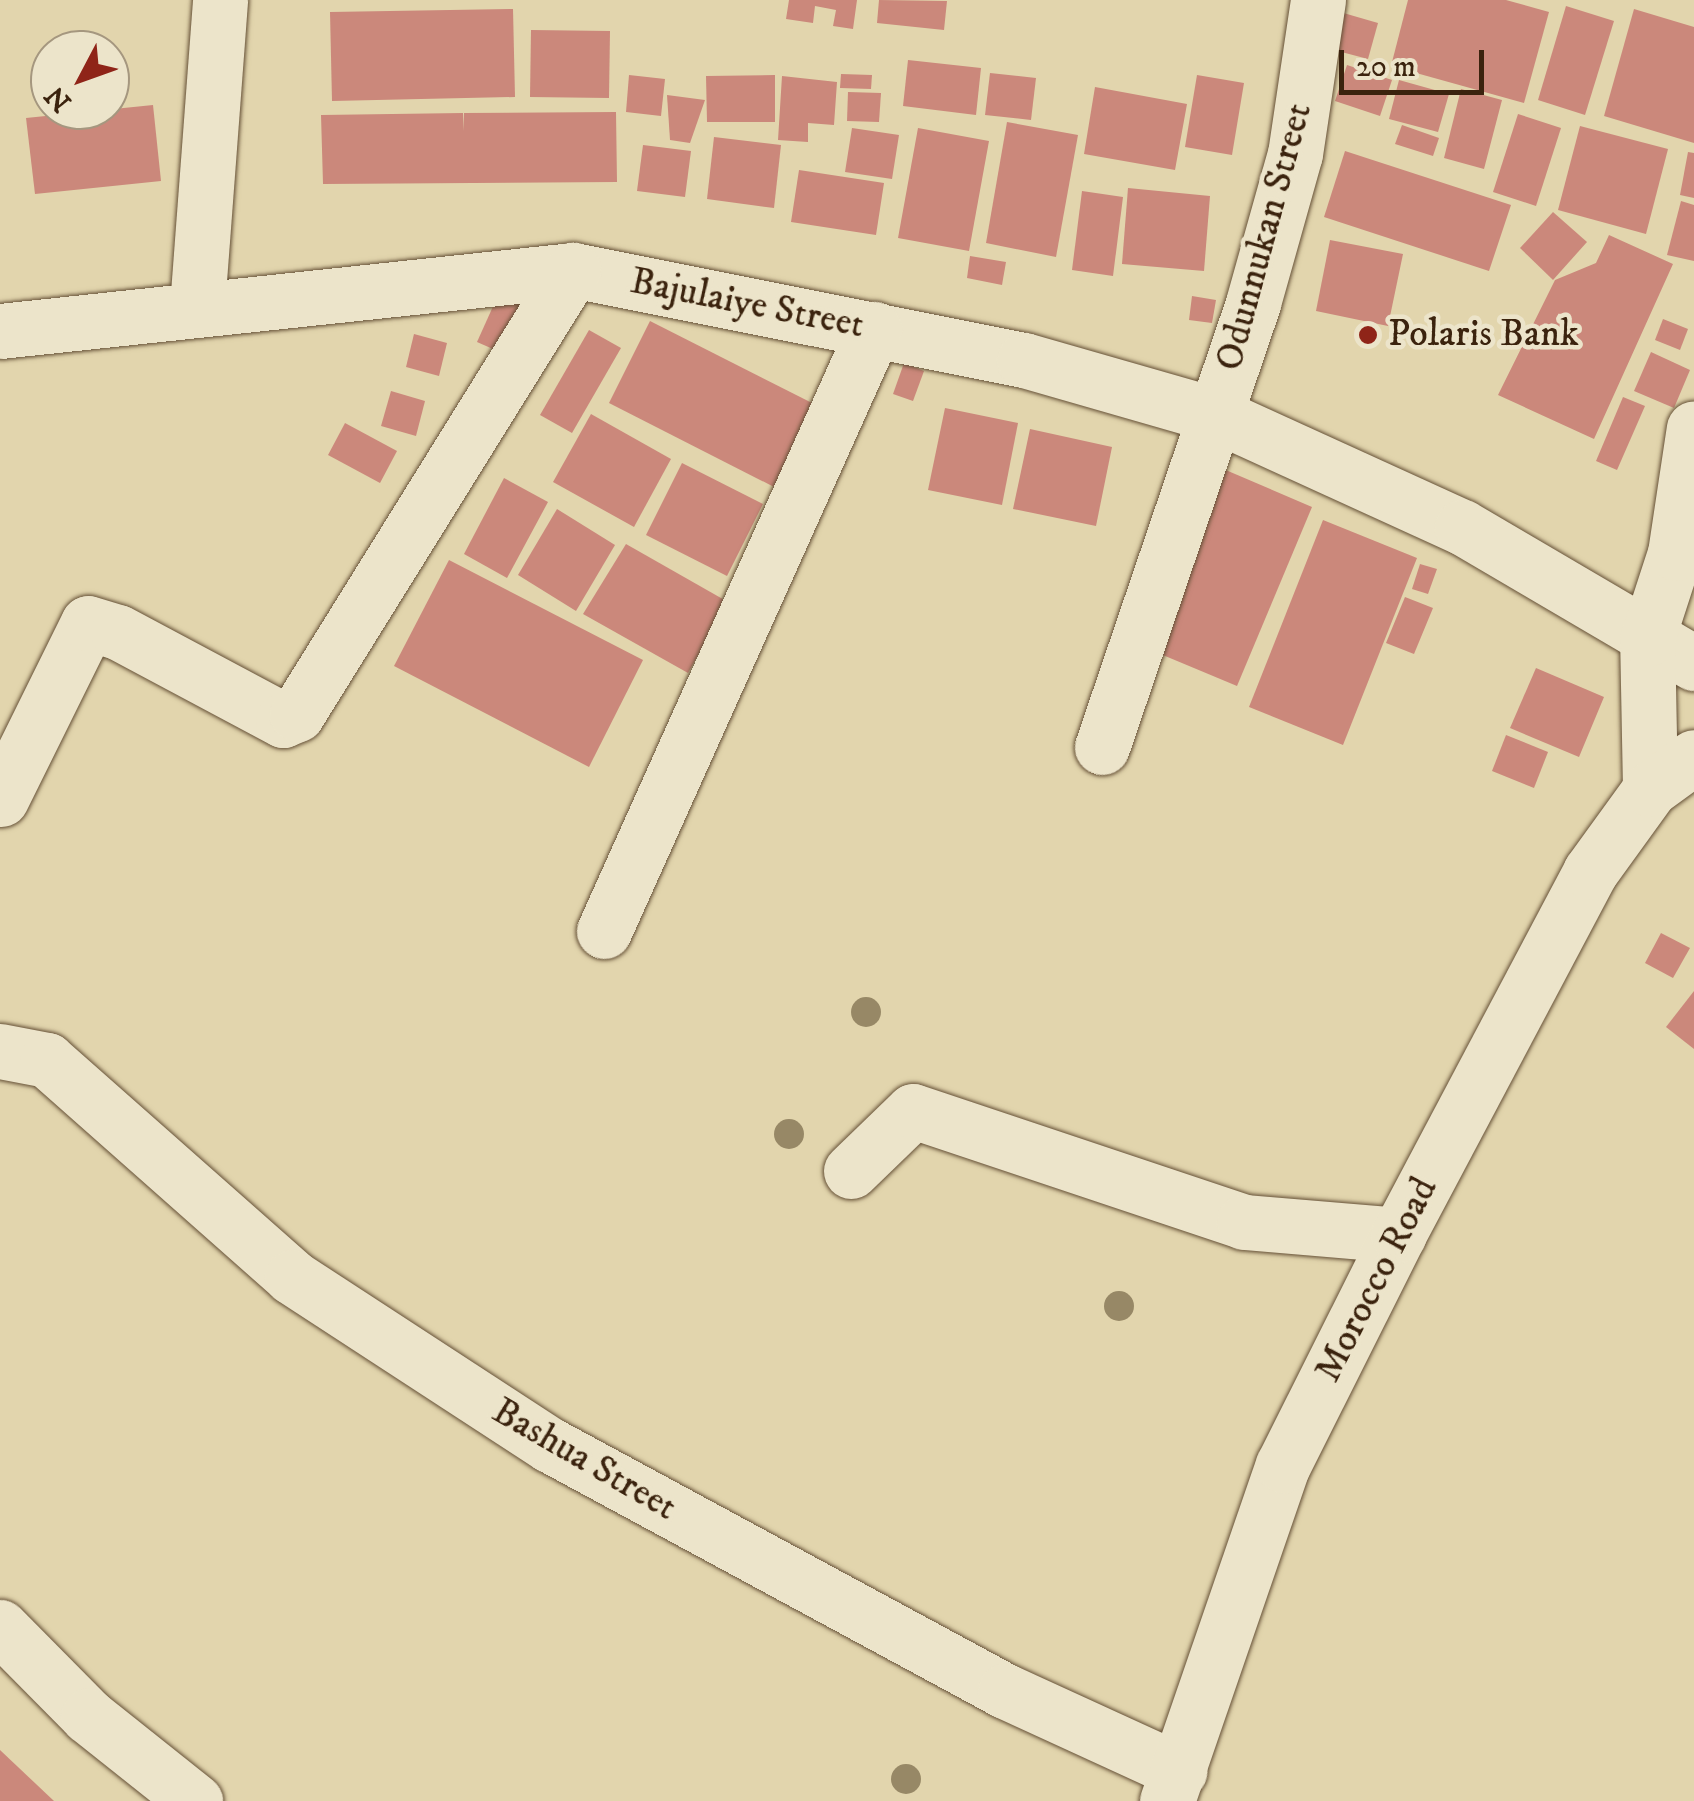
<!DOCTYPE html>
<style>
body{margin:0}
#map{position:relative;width:1694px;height:1801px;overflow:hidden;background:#e2d5ad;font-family:"IM FELL DW Pica",serif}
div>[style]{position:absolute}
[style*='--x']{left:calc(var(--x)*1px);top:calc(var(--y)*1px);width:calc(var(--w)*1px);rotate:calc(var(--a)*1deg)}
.building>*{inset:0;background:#cb887b}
.roads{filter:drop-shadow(0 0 2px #655036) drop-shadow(0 0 2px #655036)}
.minor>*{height:55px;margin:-27.5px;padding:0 27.5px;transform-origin:27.5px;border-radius:27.5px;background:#ece4ca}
.trees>*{width:30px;height:30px;margin:-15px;border-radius:50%;background:#978866}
.dots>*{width:28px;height:28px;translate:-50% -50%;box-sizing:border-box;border:5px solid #ece4ca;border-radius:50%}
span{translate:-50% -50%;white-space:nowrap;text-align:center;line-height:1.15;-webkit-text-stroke:9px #ece4ca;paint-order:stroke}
.street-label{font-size:38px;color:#3b230e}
.poi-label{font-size:38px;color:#3b230e}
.left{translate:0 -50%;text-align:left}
.north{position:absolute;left:30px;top:30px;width:100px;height:100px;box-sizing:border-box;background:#ece4ca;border:2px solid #a5977f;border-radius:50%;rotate:229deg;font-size:28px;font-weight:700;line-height:40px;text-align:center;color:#3b230e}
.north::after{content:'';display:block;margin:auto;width:35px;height:45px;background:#8f2418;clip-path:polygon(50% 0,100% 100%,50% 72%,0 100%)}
.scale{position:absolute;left:1339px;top:50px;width:145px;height:45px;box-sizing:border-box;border:5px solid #3b230e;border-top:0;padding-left:12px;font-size:30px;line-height:35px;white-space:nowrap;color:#3b230e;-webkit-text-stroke:8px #ece4ca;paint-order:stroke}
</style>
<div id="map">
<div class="building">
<i style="clip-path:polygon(789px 0,857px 0,853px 29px,833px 26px,836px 10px,815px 6px,813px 23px,786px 19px)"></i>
<i style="clip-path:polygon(879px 0,947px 1px,944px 30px,877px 23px)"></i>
<i style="clip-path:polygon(1408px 0,1506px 0,1549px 12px,1524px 103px,1391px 66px)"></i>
<i style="clip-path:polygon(1566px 6px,1614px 21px,1585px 115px,1538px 100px)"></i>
<i style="clip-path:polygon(513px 9px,515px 97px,332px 101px,330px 12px)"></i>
<i style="clip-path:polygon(1634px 9px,1694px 27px,1694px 143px,1604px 116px)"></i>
<i style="clip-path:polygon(1340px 12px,1378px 23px,1368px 59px,1330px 49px)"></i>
<i style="clip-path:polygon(531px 30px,610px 31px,609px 98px,530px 97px)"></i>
<i style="clip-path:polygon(908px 60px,981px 68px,976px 115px,903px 106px)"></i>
<i style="clip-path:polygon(1347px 65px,1392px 80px,1380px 116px,1335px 101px)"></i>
<i style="clip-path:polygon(990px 73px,1036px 78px,1031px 120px,985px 115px)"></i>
<i style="clip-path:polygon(841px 74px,872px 75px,871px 89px,840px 88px)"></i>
<i style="clip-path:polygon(629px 75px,665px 79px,661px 116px,626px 112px)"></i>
<i style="clip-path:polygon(775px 75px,775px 122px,707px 122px,706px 76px)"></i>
<i style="clip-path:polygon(1197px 75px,1244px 83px,1232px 155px,1185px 147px)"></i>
<i style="clip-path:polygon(782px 76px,837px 82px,834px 125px,808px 123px,808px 142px,778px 140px)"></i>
<i style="clip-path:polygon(1399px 80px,1449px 94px,1438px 132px,1389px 119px)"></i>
<i style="clip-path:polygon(1095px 87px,1187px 104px,1175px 170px,1084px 154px)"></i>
<i style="clip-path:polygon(1461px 89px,1502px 100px,1484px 169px,1444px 158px)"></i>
<i style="clip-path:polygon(848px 92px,881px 93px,879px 122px,847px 121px)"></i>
<i style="clip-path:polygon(667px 95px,705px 100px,690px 143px,670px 140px)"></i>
<i style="clip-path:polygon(153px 105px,161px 181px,35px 194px,26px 118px)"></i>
<i style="clip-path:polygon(616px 112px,617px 182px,323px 184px,321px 115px,463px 113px,463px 131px,464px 113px)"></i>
<i style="clip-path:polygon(1518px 114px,1561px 128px,1536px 206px,1493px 192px)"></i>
<i style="clip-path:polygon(1007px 122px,1078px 135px,1056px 257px,986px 243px)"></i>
<i style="clip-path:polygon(1402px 125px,1439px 138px,1433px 156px,1395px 144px)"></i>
<i style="clip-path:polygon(1580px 126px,1668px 149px,1646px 234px,1558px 210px)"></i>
<i style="clip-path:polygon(852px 128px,899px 135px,892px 179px,845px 172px)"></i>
<i style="clip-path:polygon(918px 128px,989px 141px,969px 251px,898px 238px)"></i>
<i style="clip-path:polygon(714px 137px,781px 145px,774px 208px,707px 199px)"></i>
<i style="clip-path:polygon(643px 145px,691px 151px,685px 197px,637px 191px)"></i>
<i style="clip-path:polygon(1345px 151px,1511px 205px,1489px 271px,1324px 217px)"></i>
<i style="clip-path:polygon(1688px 152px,1694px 153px,1694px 198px,1680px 195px)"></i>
<i style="clip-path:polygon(799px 170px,884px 183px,876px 235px,791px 222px)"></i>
<i style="clip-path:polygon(1128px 188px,1210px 196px,1204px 271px,1122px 264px)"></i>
<i style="clip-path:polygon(1082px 191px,1123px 197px,1113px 276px,1072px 270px)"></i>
<i style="clip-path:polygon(1681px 201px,1694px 205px,1694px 261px,1667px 255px)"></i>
<i style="clip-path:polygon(1553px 212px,1587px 242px,1553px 280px,1520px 248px)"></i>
<i style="clip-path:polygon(1609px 235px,1673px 264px,1594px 439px,1498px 395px,1555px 280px,1596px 263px)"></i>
<i style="clip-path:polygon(1330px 240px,1403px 254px,1388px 326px,1316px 311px)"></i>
<i style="clip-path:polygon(970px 256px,1006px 262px,1002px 285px,967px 278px)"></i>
<i style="clip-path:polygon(504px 282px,538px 297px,511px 357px,477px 342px)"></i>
<i style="clip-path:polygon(1192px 296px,1216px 300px,1212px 323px,1189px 320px)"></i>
<i style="clip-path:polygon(1663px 319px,1688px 329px,1680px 350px,1655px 340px)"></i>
<i style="clip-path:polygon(650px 321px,818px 406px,776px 488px,609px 403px)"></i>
<i style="clip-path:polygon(589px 330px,621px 348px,572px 433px,540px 415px)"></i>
<i style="clip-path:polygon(414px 334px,447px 343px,439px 376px,406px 367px)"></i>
<i style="clip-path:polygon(1651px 352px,1690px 370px,1674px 408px,1634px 391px)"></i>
<i style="clip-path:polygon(904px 363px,924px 371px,913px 401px,893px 394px)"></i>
<i style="clip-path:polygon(391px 391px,425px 401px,416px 436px,381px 426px)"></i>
<i style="clip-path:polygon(1623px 397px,1645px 406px,1617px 470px,1596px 461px)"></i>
<i style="clip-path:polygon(945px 408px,1018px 423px,1002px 505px,928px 490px)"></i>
<i style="clip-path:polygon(591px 414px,671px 459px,634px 527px,553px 482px)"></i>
<i style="clip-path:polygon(345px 423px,397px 451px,380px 483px,328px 455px)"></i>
<i style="clip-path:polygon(1030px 429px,1112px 447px,1096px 526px,1013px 509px)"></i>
<i style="clip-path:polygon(682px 463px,763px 504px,727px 576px,646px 535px)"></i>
<i style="clip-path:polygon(1221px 468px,1312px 507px,1237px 686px,1146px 648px)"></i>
<i style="clip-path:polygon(504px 478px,548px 502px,507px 578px,464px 554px)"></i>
<i style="clip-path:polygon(557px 509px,615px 545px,576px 611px,518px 575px)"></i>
<i style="clip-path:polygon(1323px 520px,1417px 558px,1343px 745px,1249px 707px)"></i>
<i style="clip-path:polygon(626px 544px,728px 602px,688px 673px,583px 614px)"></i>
<i style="clip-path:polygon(449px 560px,643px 660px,589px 767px,394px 666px)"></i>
<i style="clip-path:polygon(1420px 564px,1437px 569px,1428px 594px,1412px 589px)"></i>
<i style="clip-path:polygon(1405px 597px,1433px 608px,1414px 654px,1386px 643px)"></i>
<i style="clip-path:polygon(1536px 668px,1604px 697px,1579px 757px,1510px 728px)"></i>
<i style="clip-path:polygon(1506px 735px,1548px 752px,1534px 788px,1492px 771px)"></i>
<i style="clip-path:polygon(1661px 933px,1690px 948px,1673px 978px,1645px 963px)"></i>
<i style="clip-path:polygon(1694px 991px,1694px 1049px,1666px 1027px)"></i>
<i style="clip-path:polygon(0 1750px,54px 1801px,0 1801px)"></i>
</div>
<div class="roads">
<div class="minor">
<i style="--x:197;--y:307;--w:308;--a:-85.7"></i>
<i style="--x:0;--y:331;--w:576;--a:-6.08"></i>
<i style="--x:573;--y:270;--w:460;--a:11.3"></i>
<i style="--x:1024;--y:360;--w:200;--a:16"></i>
<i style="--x:1216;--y:415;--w:270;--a:24.5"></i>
<i style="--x:1462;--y:527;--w:269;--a:30.4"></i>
<i style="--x:1102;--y:747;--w:469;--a:-71.2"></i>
<i style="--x:1253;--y:303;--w:155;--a:-74.3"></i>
<i style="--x:1295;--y:154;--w:156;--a:-81.5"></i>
<i style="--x:1650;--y:789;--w:150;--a:-91.1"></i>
<i style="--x:1647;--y:639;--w:90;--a:-72"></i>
<i style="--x:1675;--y:553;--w:126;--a:-81.4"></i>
<i style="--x:1;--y:799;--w:196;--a:-63.7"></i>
<i style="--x:88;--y:623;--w:31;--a:17"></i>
<i style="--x:118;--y:632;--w:187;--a:28.1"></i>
<i style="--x:283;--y:720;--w:15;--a:-23"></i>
<i style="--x:297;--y:714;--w:523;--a:-58.13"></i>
<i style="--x:604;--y:931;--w:660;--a:-65.84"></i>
<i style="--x:0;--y:1051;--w:48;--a:10.8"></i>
<i style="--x:47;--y:1060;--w:327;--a:41.5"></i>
<i style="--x:292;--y:1277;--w:308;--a:33.1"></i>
<i style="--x:550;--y:1445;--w:517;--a:28.4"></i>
<i style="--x:1005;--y:1691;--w:192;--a:24.6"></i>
<i style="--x:851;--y:1171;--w:86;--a:-44.1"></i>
<i style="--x:913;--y:1111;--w:349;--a:18.5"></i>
<i style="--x:1244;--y:1222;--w:155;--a:4.8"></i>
<i style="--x:0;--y:1627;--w:125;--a:45.3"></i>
<i style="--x:88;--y:1716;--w:137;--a:38.5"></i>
<i style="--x:1167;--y:1801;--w:355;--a:-71"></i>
<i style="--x:1283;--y:1465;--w:257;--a:-63.4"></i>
<i style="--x:1398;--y:1235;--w:411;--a:-62.1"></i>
<i style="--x:1590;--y:872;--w:102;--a:-54.1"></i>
<i style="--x:1650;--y:789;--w:54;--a:-36"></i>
</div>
</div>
<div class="trees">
<i style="left:866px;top:1012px"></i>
<i style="left:789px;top:1134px"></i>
<i style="left:1119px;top:1306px"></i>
<i style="left:906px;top:1779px"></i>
</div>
<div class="dots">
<i style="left:1368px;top:335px;background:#8f2418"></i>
</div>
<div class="street-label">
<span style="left:1265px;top:237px;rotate:-75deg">Odunnukan Street</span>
<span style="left:747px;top:304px;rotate:11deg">Bajulaiye Street</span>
<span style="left:1377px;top:1280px;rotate:-63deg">Morocco Road</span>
<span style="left:584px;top:1460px;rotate:30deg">Bashua Street</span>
</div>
<div class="poi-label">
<span class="left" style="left:1388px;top:335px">Polaris Bank</span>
</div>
<div class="north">N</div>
<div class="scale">20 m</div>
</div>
